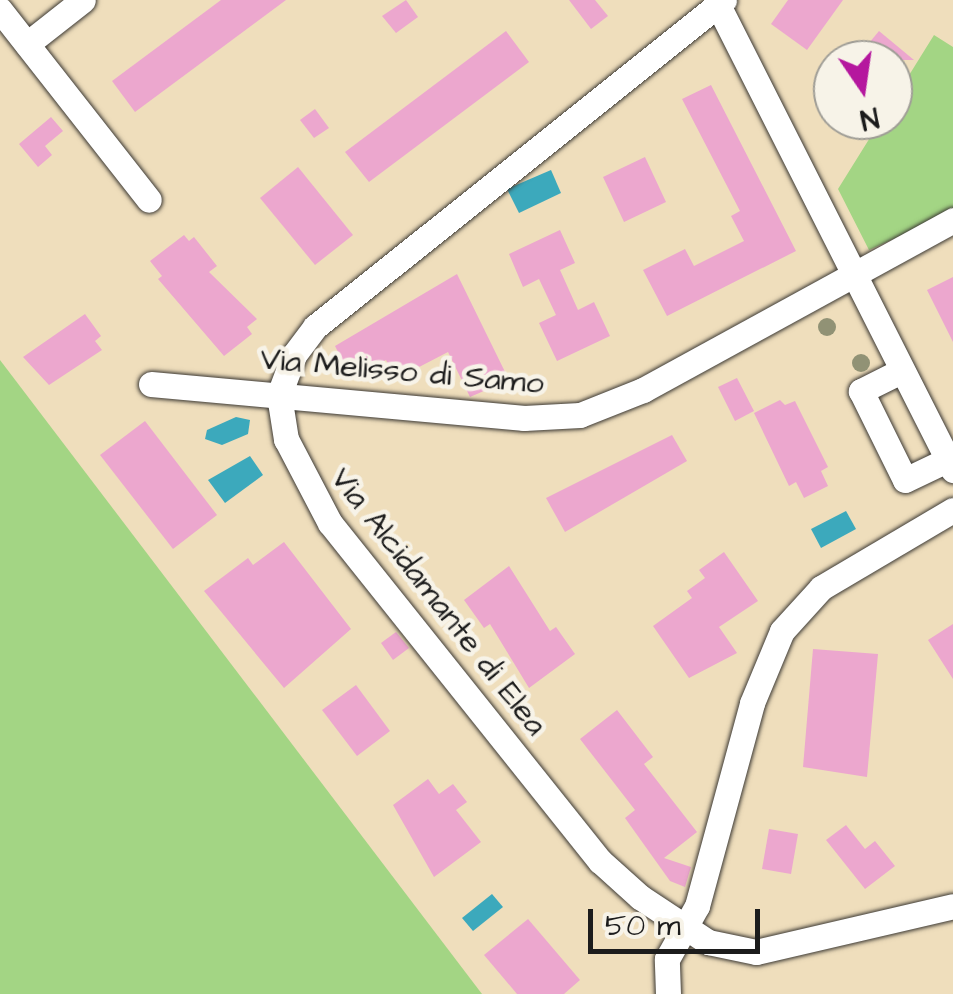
<!DOCTYPE html>
<style>
body{margin:0}
#map{position:relative;width:953px;height:994px;overflow:hidden;background:#efdebc;font-family:"Architects Daughter",sans-serif}
div>[style]{position:absolute}
[style*='--x']{left:calc(var(--x)*1px);top:calc(var(--y)*1px);width:calc(var(--w)*1px);rotate:calc(var(--a)*1deg)}
.green>*{inset:0;background:#a3d584}
.water>*{inset:0;background:#3ca9bc}
.building>*{inset:0;background:#eca7ce}
.roads{filter:drop-shadow(0 0 2px #3c3934) drop-shadow(0 0 2px #3c3934)}
.street>*{height:25px;margin:-12.5px;padding:0 12.5px;transform-origin:12.5px;border-radius:12.5px;background:#fff}
.trees>*{width:18px;height:18px;margin:-9px;border-radius:50%;background:#919275}
span{translate:-50% -50%;white-space:nowrap;text-align:center;line-height:1.15;-webkit-text-stroke:9px #f7f3e8;paint-order:stroke}
.street-label{font-size:32px;color:#1c1c1c}
.north{position:absolute;left:813px;top:40px;width:100px;height:100px;box-sizing:border-box;background:#f7f3e8;border:2px solid #9f9d96;border-radius:50%;rotate:167deg;font-size:28px;font-weight:700;line-height:40px;text-align:center;color:#1c1c1c}
.north::after{content:'';display:block;margin:auto;width:35px;height:45px;background:#b5179e;clip-path:polygon(50% 0,100% 100%,50% 72%,0 100%)}
.scale{position:absolute;left:588px;top:909px;width:172px;height:45px;box-sizing:border-box;border:5px solid #1c1c1c;border-top:0;padding-left:12px;font-size:30px;line-height:35px;white-space:nowrap;color:#1c1c1c;-webkit-text-stroke:8px #f7f3e8;paint-order:stroke}
</style>
<div id="map">
<div class="green">
<i style="clip-path:polygon(934px 35px,953px 47px,953px 212px,869px 250px,838px 189px,881px 120px,893px 120px,893px 101px)"></i>
<i style="clip-path:polygon(0 360px,482px 994px,0 994px)"></i>
</div>
<div class="water">
<i style="clip-path:polygon(551px 170px,561px 193px,519px 213px,507px 189px)"></i>
<i style="clip-path:polygon(236px 417px,250px 420px,248px 434px,222px 445px,205px 439px,207px 430px)"></i>
<i style="clip-path:polygon(250px 456px,263px 475px,225px 503px,208px 480px)"></i>
<i style="clip-path:polygon(846px 511px,856px 529px,821px 548px,811px 529px)"></i>
<i style="clip-path:polygon(492px 894px,503px 907px,473px 931px,462px 918px)"></i>
</div>
<div class="building">
<i style="clip-path:polygon(221px 0,286px 0,135px 112px,112px 81px)"></i>
<i style="clip-path:polygon(406px 0,418px 17px,396px 33px,382px 16px)"></i>
<i style="clip-path:polygon(569px 0,595px 0,608px 16px,591px 29px)"></i>
<i style="clip-path:polygon(788px 0,843px 0,807px 50px,771px 24px)"></i>
<i style="clip-path:polygon(506px 31px,529px 62px,369px 182px,345px 152px)"></i>
<i style="clip-path:polygon(879px 31px,914px 60px,855px 60px)"></i>
<i style="clip-path:polygon(711px 85px,796px 251px,667px 316px,643px 270px,685px 249px,694px 266px,744px 241px,731px 216px,740px 211px,682px 99px)"></i>
<i style="clip-path:polygon(315px 109px,329px 128px,314px 138px,300px 120px)"></i>
<i style="clip-path:polygon(51px 117px,63px 131px,45px 146px,52px 155px,38px 167px,19px 144px)"></i>
<i style="clip-path:polygon(645px 157px,666px 202px,624px 222px,603px 177px)"></i>
<i style="clip-path:polygon(298px 167px,353px 235px,315px 265px,260px 198px)"></i>
<i style="clip-path:polygon(560px 230px,575px 263px,560px 270px,578px 310px,594px 302px,610px 336px,557px 361px,539px 323px,556px 315px,539px 279px,523px 287px,509px 254px)"></i>
<i style="clip-path:polygon(184px 235px,189px 241px,194px 237px,217px 266px,209px 272px,257px 319px,247px 327px,252px 334px,224px 356px,158px 279px,162px 276px,150px 261px)"></i>
<i style="clip-path:polygon(457px 274px,509px 380px,470px 397px,448px 352px,396px 379px,386px 360px,351px 378px,335px 346px)"></i>
<i style="clip-path:polygon(953px 277px,953px 342px,927px 290px)"></i>
<i style="clip-path:polygon(85px 314px,101px 336px,95px 341px,102px 350px,49px 385px,23px 357px)"></i>
<i style="clip-path:polygon(737px 378px,754px 411px,735px 421px,718px 387px)"></i>
<i style="clip-path:polygon(780px 400px,785px 405px,795px 401px,828px 467px,821px 471px,828px 486px,804px 498px,796px 482px,789px 486px,754px 413px)"></i>
<i style="clip-path:polygon(145px 421px,217px 515px,173px 549px,100px 455px)"></i>
<i style="clip-path:polygon(672px 435px,687px 461px,565px 532px,546px 498px)"></i>
<i style="clip-path:polygon(284px 542px,351px 629px,284px 688px,204px 591px,248px 558px,253px 565px)"></i>
<i style="clip-path:polygon(724px 552px,758px 601px,719px 627px,737px 653px,689px 678px,653px 626px,692px 598px,687px 591px,705px 578px,699px 570px)"></i>
<i style="clip-path:polygon(509px 566px,550px 631px,556px 627px,575px 654px,529px 688px,490px 624px,484px 628px,464px 600px)"></i>
<i style="clip-path:polygon(953px 624px,953px 679px,928px 640px)"></i>
<i style="clip-path:polygon(396px 632px,409px 648px,393px 660px,381px 643px)"></i>
<i style="clip-path:polygon(813px 649px,878px 654px,867px 777px,803px 767px)"></i>
<i style="clip-path:polygon(356px 685px,390px 731px,357px 756px,322px 710px)"></i>
<i style="clip-path:polygon(617px 710px,653px 757px,644px 764px,697px 832px,664px 858px,691px 867px,685px 887px,670px 881px,625px 818px,635px 810px,580px 739px)"></i>
<i style="clip-path:polygon(428px 779px,439px 794px,453px 784px,467px 802px,456px 810px,481px 842px,434px 877px,393px 805px)"></i>
<i style="clip-path:polygon(846px 825px,865px 849px,875px 841px,895px 866px,865px 889px,826px 840px)"></i>
<i style="clip-path:polygon(769px 829px,798px 834px,791px 874px,762px 869px)"></i>
<i style="clip-path:polygon(528px 919px,580px 980px,564px 994px,517px 994px,484px 955px)"></i>
</div>
<div class="roads">
<div class="street">
<i style="--x:724;--y:0;--w:524;--a:141.36"></i>
<i style="--x:315;--y:327;--w:35;--a:127"></i>
<i style="--x:294;--y:355;--w:43;--a:110.6"></i>
<i style="--x:279;--y:395;--w:45;--a:81"></i>
<i style="--x:286;--y:439;--w:95;--a:62.4"></i>
<i style="--x:330;--y:523;--w:433;--a:51.4"></i>
<i style="--x:600;--y:861;--w:54;--a:42"></i>
<i style="--x:640;--y:897;--w:82;--a:33.5"></i>
<i style="--x:708;--y:942;--w:49;--a:11.8"></i>
<i style="--x:756;--y:952;--w:202;--a:-13.1"></i>
<i style="--x:719;--y:7;--w:519;--a:63.19"></i>
<i style="--x:0;--y:10;--w:241;--a:51.9"></i>
<i style="--x:27;--y:44;--w:71;--a:-38.2"></i>
<i style="--x:901;--y:371;--w:45;--a:153.4"></i>
<i style="--x:861;--y:391;--w:99;--a:63.7"></i>
<i style="--x:905;--y:480;--w:47;--a:-25.5"></i>
<i style="--x:151;--y:384;--w:375;--a:5.2"></i>
<i style="--x:524;--y:418;--w:56;--a:-3.1"></i>
<i style="--x:580;--y:415;--w:68;--a:-21.6"></i>
<i style="--x:643;--y:390;--w:354;--a:-28.7"></i>
<i style="--x:668;--y:994;--w:35;--a:-92"></i>
<i style="--x:667;--y:959;--w:61;--a:-60.5"></i>
<i style="--x:697;--y:906;--w:210;--a:-74.8"></i>
<i style="--x:752;--y:703;--w:78;--a:-67.4"></i>
<i style="--x:782;--y:631;--w:58;--a:-47.8"></i>
<i style="--x:821;--y:588;--w:153;--a:-30.6"></i>
</div>
</div>
<div class="trees">
<i style="left:827px;top:327px"></i>
<i style="left:861px;top:363px"></i>
</div>
<div class="street-label">
<span style="left:402px;top:372px;rotate:5deg">Via Melisso di Samo</span>
<span style="left:438px;top:602px;rotate:52deg">Via Alcidamante di Elea</span>
</div>
<div class="north">N</div>
<div class="scale">50 m</div>
</div>
